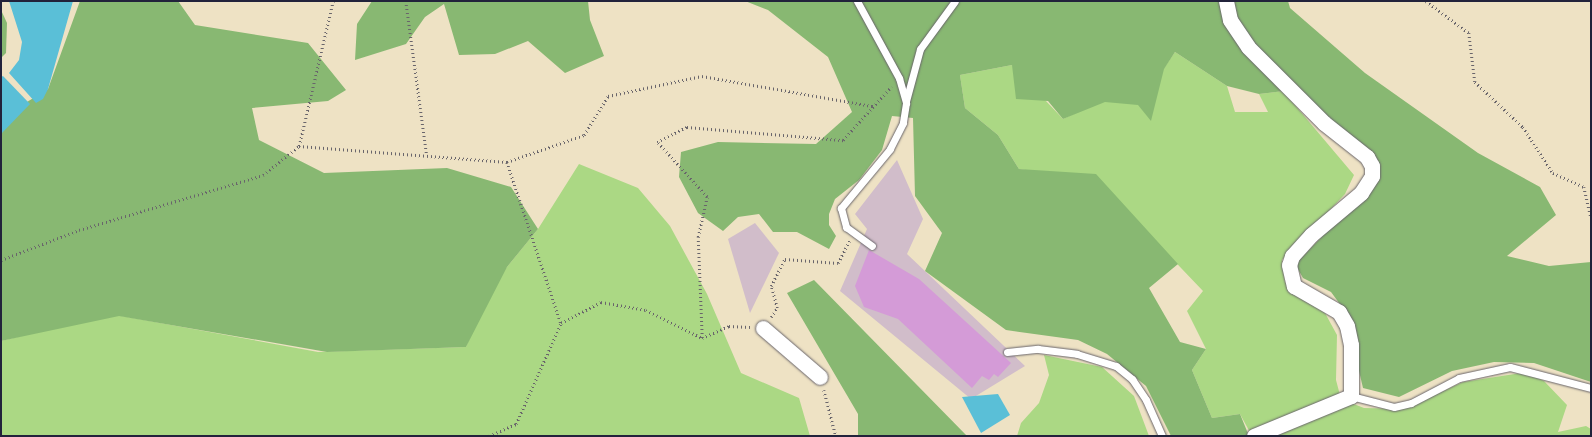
<!DOCTYPE html>
<style>
body{margin:0}
#map{position:relative;width:1592px;height:437px;overflow:hidden;background:#eee2c4;font-family:"Indie Flower",sans-serif}
div>[style]{position:absolute}
[style*='--x']{left:calc(var(--x)*1px);top:calc(var(--y)*1px);width:calc(var(--w)*1px);rotate:calc(var(--a)*1deg)}
.industrial>*{inset:0;background:#d1bdca}
.green>*{inset:0;background:#abd884}
.forest>*{inset:0;background:#88b872}
.water>*{inset:0;background:#5abfd7}
.building>*{inset:0;background:#d49bd7}
.path>*{height:2.5px;margin-top:-1.25px;transform-origin:0;background:repeating-linear-gradient(90deg,#69656b 0 1px,transparent 0 4px)}
.roads{filter:drop-shadow(0 0 1px #69656b) drop-shadow(0 0 1px #69656b)}
.service>*{height:7px;margin:-3.5px;padding:0 3.5px;transform-origin:3.5px;border-radius:3.5px;background:#fff}
.minor>*{height:15px;margin:-7.5px;padding:0 7.5px;transform-origin:7.5px;border-radius:7.5px;background:#fff}
span{translate:-50% -50%;white-space:nowrap;text-align:center;line-height:1.15;-webkit-text-stroke:4px #fbf7ec;paint-order:stroke}
.frame{position:absolute;inset:0;border:2px solid #22223b;pointer-events:none}
</style>
<div id="map">
<div class="industrial">
<i style="clip-path:polygon(897px 160px,923px 219px,907px 254px,1025px 366px,971px 399px,840px 291px,867px 229px,855px 214px)"></i>
<i style="clip-path:polygon(755px 223px,779px 253px,750px 313px,728px 239px)"></i>
</div>
<div class="green">
<i style="clip-path:polygon(1175px 52px,1227px 86px,1235px 112px,1268px 112px,1259px 94px,1283px 91px,1354px 175px,1345px 194px,1282px 260px,1285px 282px,1325px 313px,1337px 335px,1336px 380px,1341px 399px,1364px 408px,1404px 409px,1463px 382px,1527px 372px,1544px 381px,1567px 405px,1558px 432px,1586px 426px,1591px 429px,1591px 436px,1252px 436px,1240px 414px,1212px 418px,1192px 370px,1206px 349px,1187px 311px,1203px 291px,1139px 224px,1058px 175px,1019px 169px,998px 135px,965px 108px,960px 75px,1012px 65px,1063px 119px,1160px 74px)"></i>
<i style="clip-path:polygon(579px 164px,638px 188px,670px 226px,707px 294px,741px 373px,799px 398px,810px 436px,1px 436px,1px 341px,111px 314px,318px 352px,466px 347px,493px 284px,538px 229px)"></i>
<i style="clip-path:polygon(1044px 355px,1102px 367px,1134px 396px,1149px 436px,1017px 436px,1021px 423px,1039px 403px,1049px 375px)"></i>
</div>
<div class="forest">
<i style="clip-path:polygon(80px 1px,178px 1px,195px 25px,308px 43px,346px 90px,328px 101px,252px 108px,259px 140px,324px 173px,447px 168px,511px 187px,538px 229px,507px 267px,466px 347px,327px 352px,119px 316px,1px 341px,1px 118px,48px 89px)"></i>
<i style="clip-path:polygon(372px 1px,588px 1px,590px 20px,604px 56px,565px 73px,528px 41px,495px 54px,459px 55px,444px 4px,425px 17px,406px 44px,355px 60px,357px 24px)"></i>
<i style="clip-path:polygon(745px 1px,1288px 1px,1290px 8px,1365px 73px,1478px 153px,1540px 187px,1556px 215px,1507px 256px,1549px 266px,1591px 262px,1591px 382px,1534px 363px,1494px 362px,1452px 371px,1399px 397px,1363px 388px,1345px 311px,1331px 292px,1303px 278px,1295px 264px,1379px 179px,1378px 166px,1291px 90px,1259px 94px,1227px 86px,1175px 52px,1164px 69px,1151px 121px,1138px 105px,1105px 102px,1063px 119px,1048px 101px,1016px 99px,1012px 65px,960px 75px,965px 108px,998px 135px,1019px 169px,1096px 174px,1178px 264px,1149px 288px,1180px 342px,1206px 349px,1192px 370px,1212px 418px,1240px 414px,1249px 436px,1171px 436px,1146px 386px,1107px 354px,1078px 340px,1006px 330px,925px 271px,942px 233px,915px 196px,913px 118px,892px 116px,882px 150px,859px 180px,835px 199px,829px 214px,829px 225px,836px 236px,829px 249px,797px 232px,773px 232px,759px 214px,738px 217px,723px 231px,698px 213px,679px 177px,681px 152px,718px 142px,816px 144px,852px 112px,828px 57px,768px 10px)"></i>
<i style="clip-path:polygon(1px 10px,7px 23px,6px 53px,1px 58px)"></i>
<i style="clip-path:polygon(814px 280px,967px 436px,858px 436px,858px 414px,787px 293px)"></i>
</div>
<div class="water">
<i style="clip-path:polygon(9px 1px,73px 1px,48px 89px,43px 99px,36px 103px,9px 73px,19px 60px,22px 42px)"></i>
<i style="clip-path:polygon(3px 76px,30px 104px,1px 134px,1px 77px)"></i>
<i style="clip-path:polygon(998px 394px,1010px 415px,981px 433px,962px 397px)"></i>
</div>
<div class="building">
<i style="clip-path:polygon(869px 250px,919px 279px,1011px 363px,998px 377px,994px 374px,989px 380px,982px 376px,972px 388px,898px 319px,864px 307px,855px 286px)"></i>
</div>
<div class="path">
<i style="--x:406;--y:1;--w:156;--a:82.3"></i>
<i style="--x:1426;--y:1;--w:54;--a:36.7"></i>
<i style="--x:1469;--y:33;--w:49;--a:83"></i>
<i style="--x:1475;--y:82;--w:66;--a:43.2"></i>
<i style="--x:1523;--y:127;--w:55;--a:56.9"></i>
<i style="--x:1553;--y:173;--w:34;--a:24"></i>
<i style="--x:1584;--y:187;--w:31;--a:77"></i>
<i style="--x:299;--y:146;--w:149;--a:-76.8"></i>
<i style="--x:507;--y:162;--w:82;--a:-19.3"></i>
<i style="--x:584;--y:135;--w:46;--a:-58.4"></i>
<i style="--x:608;--y:96;--w:96;--a:-12"></i>
<i style="--x:702;--y:76;--w:174;--a:10"></i>
<i style="--x:1;--y:260;--w:84;--a:-21"></i>
<i style="--x:79;--y:230;--w:192;--a:-16.6"></i>
<i style="--x:263;--y:175;--w:46;--a:-38.9"></i>
<i style="--x:299;--y:146;--w:209;--a:4.4"></i>
<i style="--x:507;--y:162;--w:170;--a:71.5"></i>
<i style="--x:771;--y:317;--w:11;--a:-56"></i>
<i style="--x:777;--y:308;--w:23;--a:-105"></i>
<i style="--x:771;--y:286;--w:30;--a:-63"></i>
<i style="--x:785;--y:259;--w:53;--a:4.3"></i>
<i style="--x:838;--y:263;--w:25;--a:-63"></i>
<i style="--x:702;--y:338;--w:101;--a:-92.3"></i>
<i style="--x:698;--y:237;--w:41;--a:-77.3"></i>
<i style="--x:707;--y:197;--w:74;--a:-132.3"></i>
<i style="--x:657;--y:142;--w:34;--a:-27"></i>
<i style="--x:687;--y:127;--w:157;--a:4.8"></i>
<i style="--x:843;--y:140;--w:72;--a:-47.8"></i>
<i style="--x:824;--y:390;--w:48;--a:75.4"></i>
<i style="--x:489;--y:436;--w:30;--a:-24"></i>
<i style="--x:516;--y:424;--w:111;--a:-66"></i>
<i style="--x:561;--y:323;--w:45;--a:-27.7"></i>
<i style="--x:601;--y:302;--w:46;--a:10.1"></i>
<i style="--x:646;--y:310;--w:63;--a:26.6"></i>
<i style="--x:702;--y:338;--w:30;--a:-24"></i>
<i style="--x:729;--y:326;--w:21;--a:3"></i>
</div>
<div class="roads">
<div class="service">
<i style="--x:857;--y:1;--w:88;--a:61.4"></i>
<i style="--x:899;--y:78;--w:26;--a:74"></i>
<i style="--x:906;--y:103;--w:20;--a:99"></i>
<i style="--x:903;--y:123;--w:29;--a:117"></i>
<i style="--x:890;--y:149;--w:77;--a:129.7"></i>
<i style="--x:841;--y:208;--w:20;--a:75"></i>
<i style="--x:846;--y:227;--w:32;--a:36"></i>
<i style="--x:906;--y:101;--w:54;--a:-74.9"></i>
<i style="--x:920;--y:49;--w:59;--a:-53.9"></i>
<i style="--x:1007;--y:352;--w:31;--a:-6"></i>
<i style="--x:1038;--y:349;--w:39;--a:7"></i>
<i style="--x:1077;--y:354;--w:41;--a:17.1"></i>
<i style="--x:1116;--y:366;--w:21;--a:39"></i>
<i style="--x:1132;--y:379;--w:25;--a:56"></i>
<i style="--x:1146;--y:400;--w:39;--a:66"></i>
<i style="--x:1351;--y:396;--w:44;--a:14.3"></i>
<i style="--x:1394;--y:407;--w:17;--a:-13"></i>
<i style="--x:1411;--y:403;--w:54;--a:-27.5"></i>
<i style="--x:1459;--y:378;--w:52;--a:-12.2"></i>
<i style="--x:1510;--y:367;--w:84;--a:14.5"></i>
</div>
<div class="minor">
<i style="--x:1226;--y:1;--w:19;--a:78"></i>
<i style="--x:1230;--y:20;--w:32;--a:56"></i>
<i style="--x:1248;--y:47;--w:107;--a:45"></i>
<i style="--x:1324;--y:123;--w:55;--a:38.3"></i>
<i style="--x:1367;--y:157;--w:10;--a:61"></i>
<i style="--x:1372;--y:166;--w:10;--a:90"></i>
<i style="--x:1372;--y:176;--w:20;--a:123"></i>
<i style="--x:1361;--y:193;--w:65;--a:140"></i>
<i style="--x:1311;--y:235;--w:28;--a:132"></i>
<i style="--x:1292;--y:256;--w:9;--a:108"></i>
<i style="--x:1289;--y:265;--w:22;--a:77"></i>
<i style="--x:1294;--y:286;--w:52;--a:30"></i>
<i style="--x:1339;--y:312;--w:16;--a:60"></i>
<i style="--x:1347;--y:326;--w:19;--a:78"></i>
<i style="--x:1351;--y:345;--w:51;--a:90"></i>
<i style="--x:1351;--y:396;--w:105;--a:157.6"></i>
<i style="--x:763;--y:328;--w:75;--a:40.7"></i>
</div>
</div>
<div class="frame"></div>
</div>
